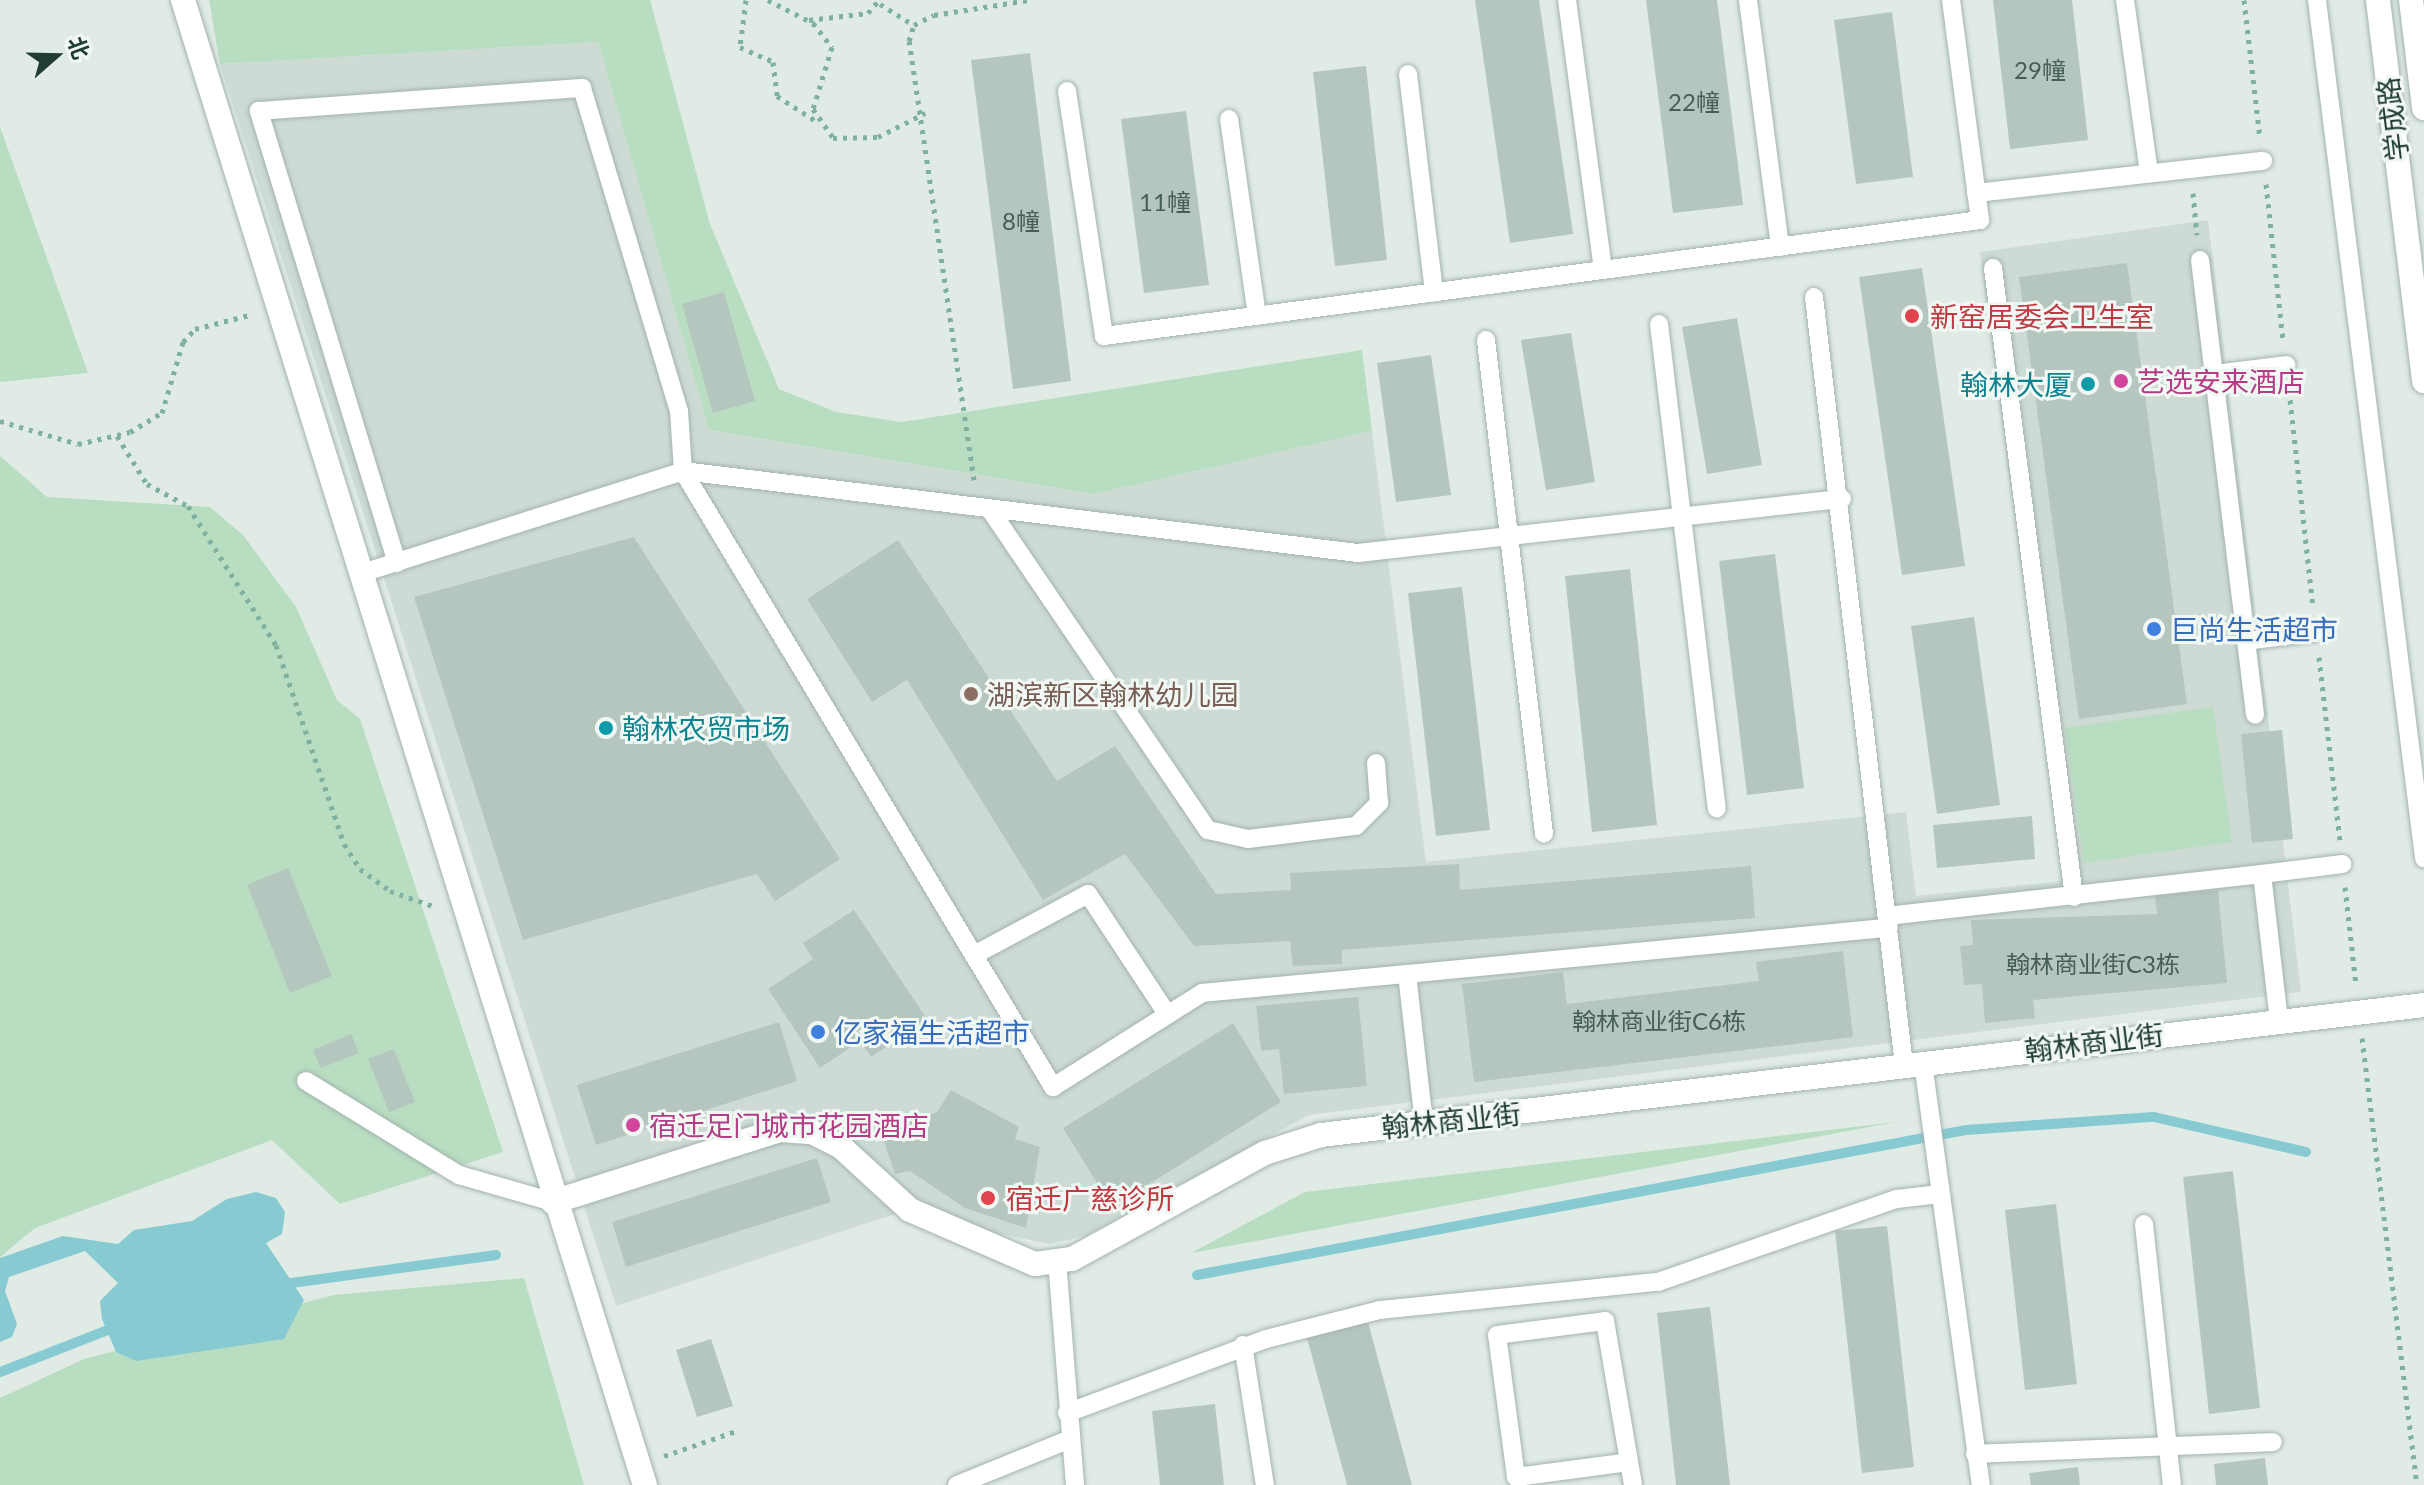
<!DOCTYPE html>
<meta charset="utf-8">
<style>
body{margin:0}
#map{position:relative;width:2424px;height:1485px;overflow:hidden;background:#e0ebe6;font-family:Lato,"Noto Sans SC",sans-serif}
div>[style]{position:absolute}
[style*='--x']{left:calc(var(--x)*1px);top:calc(var(--y)*1px);width:calc(var(--w)*1px);rotate:calc(var(--a)*1deg)}
.built>*{inset:0;background:#cedbd5}
.green>*{inset:0;background:#b8ddc1}
.water>*{inset:0;background:#87cad2}
.stream>*{height:10px;margin:-5px;padding:0 5px;transform-origin:5px;border-radius:5px;background:#87cad2}
.building>*{inset:0;background:#b5c6bf}
.path>*{height:5px;margin-top:-2.5px;transform-origin:0;background:repeating-linear-gradient(90deg,#80b09f 0 4px,transparent 0 10px)}
.roads{filter:drop-shadow(0 0 2px #a3b3ad) drop-shadow(0 0 2px #a3b3ad)}
.service>*{height:18px;margin:-9px;padding:0 9px;transform-origin:9px;border-radius:9px;background:#fff}
.minor>*{height:24px;margin:-12px;padding:0 12px;transform-origin:12px;border-radius:12px;background:#fff}
.secondary>*{height:24px;margin:-12px;padding:0 12px;transform-origin:12px;border-radius:12px;background:#fff}
.dots>*{width:22px;height:22px;translate:-50% -50%;box-sizing:border-box;border:4px solid #f1f8f4;border-radius:50%}
span{translate:-50% -50%;white-space:nowrap;text-align:center;line-height:1.15;-webkit-text-stroke:6px #f1f8f4;paint-order:stroke}
.number-label{font-size:24px;color:#455e57}
.number-label span{-webkit-text-stroke-width:0}
.street-label{font-size:28px;color:#203c34}
.health-label{font-size:28px;color:#be3a42}
.left{translate:0 -50%;text-align:left}
.hotel-label{font-size:28px;color:#b23c85}
.culture-label{font-size:28px;color:#0d838f}
.right{translate:-100% -50%;text-align:right}
.shop-label{font-size:28px;color:#366cbe}
.education-label{font-size:28px;color:#785e54}
.north{position:absolute;left:16px;top:16px;width:80px;height:80px;-webkit-text-stroke:6px #f1f8f4;paint-order:stroke;rotate:70deg;font-size:22px;font-weight:700;line-height:32px;text-align:center;color:#203c34}
.north::after{content:'';display:block;margin:auto;width:28px;height:36px;background:#203c34;clip-path:polygon(50% 0,100% 100%,50% 72%,0 100%)}
</style>
<div id="map">
<div class="built">
<i style="clip-path:polygon(598px 42px,709px 430px,1094px 494px,1372px 431px,1426px 862px,1906px 812px,1916px 896px,2063px 881px,1980px 252px,2208px 220px,2301px 992px,1309px 1115px,1085px 1236px,1049px 1244px,978px 1229px,922px 1205px,616px 1306px,220px 64px)"></i>
</div>
<div class="green">
<i style="clip-path:polygon(209px 0,650px 0,710px 224px,779px 389px,836px 412px,902px 422px,1362px 350px,1372px 431px,1094px 494px,709px 430px,598px 42px,220px 64px)"></i>
<i style="clip-path:polygon(0 127px,88px 373px,0 382px)"></i>
<i style="clip-path:polygon(0 456px,47px 497px,210px 507px,243px 535px,296px 607px,337px 700px,360px 719px,503px 1152px,340px 1204px,272px 1140px,35px 1228px,0 1257px)"></i>
<i style="clip-path:polygon(2213px 707px,2232px 842px,2084px 863px,2065px 728px)"></i>
<i style="clip-path:polygon(1896px 1122px,1191px 1253px,1305px 1192px)"></i>
<i style="clip-path:polygon(524px 1278px,584px 1485px,0 1485px,0 1398px,84px 1359px,334px 1295px)"></i>
</div>
<div class="water">
<i style="clip-path:polygon(256px 1192px,276px 1198px,285px 1212px,282px 1234px,266px 1243px,304px 1300px,284px 1339px,136px 1361px,116px 1352px,102px 1319px,100px 1301px,118px 1283px,85px 1251px,9px 1277px,5px 1291px,17px 1324px,12px 1337px,0 1342px,0 1258px,63px 1236px,118px 1244px,134px 1230px,192px 1221px,227px 1199px)"></i>
</div>
<div class="stream">
<i style="--x:1197;--y:1275;--w:783;--a:-10.68"></i>
<i style="--x:1966;--y:1130;--w:188;--a:-4"></i>
<i style="--x:2154;--y:1117;--w:156;--a:13"></i>
<i style="--x:284;--y:1284;--w:214;--a:-7.8"></i>
<i style="--x:0;--y:1372;--w:127;--a:-21.3"></i>
</div>
<div class="building">
<i style="clip-path:polygon(1475px 0,1539px 0,1573px 234px,1510px 243px)"></i>
<i style="clip-path:polygon(1646px 0,1717px 0,1743px 205px,1673px 213px)"></i>
<i style="clip-path:polygon(1993px 0,2072px 0,2088px 140px,2010px 149px)"></i>
<i style="clip-path:polygon(1892px 12px,1913px 177px,1856px 184px,1834px 20px)"></i>
<i style="clip-path:polygon(1030px 53px,1071px 381px,1013px 389px,971px 60px)"></i>
<i style="clip-path:polygon(1366px 66px,1387px 260px,1335px 266px,1313px 72px)"></i>
<i style="clip-path:polygon(1186px 111px,1209px 285px,1144px 293px,1121px 119px)"></i>
<i style="clip-path:polygon(2127px 263px,2187px 704px,2079px 719px,2019px 277px)"></i>
<i style="clip-path:polygon(1922px 268px,1965px 566px,1902px 575px,1859px 277px)"></i>
<i style="clip-path:polygon(724px 292px,755px 401px,713px 413px,682px 304px)"></i>
<i style="clip-path:polygon(1737px 318px,1762px 465px,1707px 474px,1682px 327px)"></i>
<i style="clip-path:polygon(1571px 333px,1595px 482px,1546px 490px,1521px 340px)"></i>
<i style="clip-path:polygon(1431px 355px,1451px 495px,1396px 502px,1377px 363px)"></i>
<i style="clip-path:polygon(634px 537px,840px 859px,775px 901px,757px 874px,523px 940px,414px 597px)"></i>
<i style="clip-path:polygon(898px 540px,1057px 781px,1115px 746px,1216px 894px,1291px 890px,1290px 873px,1459px 864px,1460px 890px,1751px 866px,1755px 918px,1342px 950px,1342px 964px,1293px 966px,1290px 941px,1194px 946px,1125px 854px,1043px 900px,907px 680px,872px 702px,807px 599px)"></i>
<i style="clip-path:polygon(1775px 554px,1804px 788px,1747px 795px,1719px 561px)"></i>
<i style="clip-path:polygon(1630px 569px,1657px 825px,1592px 832px,1565px 576px)"></i>
<i style="clip-path:polygon(1462px 587px,1490px 830px,1436px 836px,1408px 593px)"></i>
<i style="clip-path:polygon(1974px 617px,2000px 805px,1937px 814px,1911px 626px)"></i>
<i style="clip-path:polygon(2282px 730px,2293px 839px,2252px 843px,2241px 734px)"></i>
<i style="clip-path:polygon(2032px 816px,2035px 859px,1937px 868px,1933px 825px)"></i>
<i style="clip-path:polygon(288px 868px,332px 976px,290px 993px,247px 885px)"></i>
<i style="clip-path:polygon(2218px 890px,2227px 983px,2033px 1000px,2035px 1018px,1985px 1023px,1982px 984px,1964px 985px,1960px 946px,1973px 945px,1971px 920px,2157px 914px,2155px 896px)"></i>
<i style="clip-path:polygon(854px 910px,927px 1019px,871px 1057px,860px 1041px,820px 1068px,768px 989px,813px 959px,803px 943px)"></i>
<i style="clip-path:polygon(1843px 951px,1853px 1037px,1474px 1082px,1462px 984px,1563px 972px,1567px 1004px,1759px 981px,1756px 962px)"></i>
<i style="clip-path:polygon(1358px 997px,1367px 1086px,1284px 1094px,1279px 1049px,1261px 1051px,1256px 1006px)"></i>
<i style="clip-path:polygon(779px 1022px,797px 1081px,596px 1145px,577px 1085px)"></i>
<i style="clip-path:polygon(1233px 1023px,1281px 1102px,1112px 1207px,1063px 1128px)"></i>
<i style="clip-path:polygon(351px 1034px,359px 1053px,321px 1068px,313px 1050px)"></i>
<i style="clip-path:polygon(394px 1049px,415px 1102px,389px 1112px,368px 1059px)"></i>
<i style="clip-path:polygon(951px 1090px,1019px 1127px,1015px 1139px,1040px 1147px,1026px 1228px,965px 1208px,910px 1171px,895px 1174px,881px 1132px,937px 1112px)"></i>
<i style="clip-path:polygon(817px 1158px,831px 1202px,626px 1267px,612px 1222px)"></i>
<i style="clip-path:polygon(2233px 1171px,2260px 1408px,2209px 1414px,2183px 1177px)"></i>
<i style="clip-path:polygon(2056px 1204px,2077px 1384px,2025px 1390px,2005px 1210px)"></i>
<i style="clip-path:polygon(1887px 1226px,1914px 1467px,1862px 1473px,1835px 1231px)"></i>
<i style="clip-path:polygon(1710px 1307px,1730px 1485px,1676px 1485px,1657px 1313px)"></i>
<i style="clip-path:polygon(1368px 1322px,1412px 1485px,1347px 1485px,1307px 1338px)"></i>
<i style="clip-path:polygon(711px 1339px,733px 1406px,697px 1417px,676px 1350px)"></i>
<i style="clip-path:polygon(1215px 1404px,1224px 1485px,1160px 1485px,1152px 1411px)"></i>
<i style="clip-path:polygon(2265px 1458px,2268px 1485px,2216px 1485px,2214px 1464px)"></i>
<i style="clip-path:polygon(2078px 1467px,2080px 1485px,2031px 1485px,2029px 1473px)"></i>
</div>
<div class="path">
<i style="--x:746;--y:0;--w:47;--a:97.3"></i>
<i style="--x:740;--y:47;--w:36;--a:24"></i>
<i style="--x:773;--y:62;--w:34;--a:83"></i>
<i style="--x:777;--y:96;--w:50;--a:32.7"></i>
<i style="--x:768;--y:0;--w:51;--a:27.1"></i>
<i style="--x:813;--y:23;--w:31;--a:52"></i>
<i style="--x:832;--y:47;--w:65;--a:107"></i>
<i style="--x:813;--y:109;--w:35;--a:55"></i>
<i style="--x:833;--y:138;--w:45;--a:-1.3"></i>
<i style="--x:878;--y:137;--w:53;--a:-27.1"></i>
<i style="--x:2244;--y:0;--w:139;--a:83.4"></i>
<i style="--x:880;--y:4;--w:40;--a:32"></i>
<i style="--x:809;--y:20;--w:59;--a:-6.8"></i>
<i style="--x:868;--y:13;--w:17;--a:-50"></i>
<i style="--x:2266;--y:184;--w:158;--a:83.8"></i>
<i style="--x:2193;--y:193;--w:42;--a:84.6"></i>
<i style="--x:2289;--y:390;--w:218;--a:83.7"></i>
<i style="--x:0;--y:421;--w:81;--a:16.4"></i>
<i style="--x:78;--y:444;--w:53;--a:-13"></i>
<i style="--x:130;--y:432;--w:37;--a:-31"></i>
<i style="--x:162;--y:413;--w:74;--a:-73.5"></i>
<i style="--x:183;--y:342;--w:18;--a:-47"></i>
<i style="--x:195;--y:329;--w:60;--a:-14.5"></i>
<i style="--x:117;--y:436;--w:57;--a:58"></i>
<i style="--x:147;--y:484;--w:47;--a:28.2"></i>
<i style="--x:188;--y:506;--w:165;--a:57.7"></i>
<i style="--x:276;--y:645;--w:210;--a:71.1"></i>
<i style="--x:344;--y:844;--w:30;--a:57"></i>
<i style="--x:360;--y:869;--w:37;--a:36"></i>
<i style="--x:390;--y:891;--w:49;--a:19.2"></i>
<i style="--x:974;--y:480;--w:444;--a:-98.4"></i>
<i style="--x:909;--y:41;--w:17;--a:-73"></i>
<i style="--x:914;--y:25;--w:22;--a:-27"></i>
<i style="--x:934;--y:15;--w:96;--a:-9"></i>
<i style="--x:2319;--y:657;--w:186;--a:83.5"></i>
<i style="--x:2345;--y:887;--w:99;--a:83.6"></i>
<i style="--x:2362;--y:1038;--w:450;--a:83"></i>
<i style="--x:664;--y:1456;--w:79;--a:-19.1"></i>
</div>
<div class="roads">
<div class="service">
<i style="--x:1567;--y:0;--w:272;--a:82.4"></i>
<i style="--x:1748;--y:0;--w:249;--a:82.6"></i>
<i style="--x:2125;--y:0;--w:175;--a:82.1"></i>
<i style="--x:2317;--y:0;--w:865;--a:82.89"></i>
<i style="--x:1408;--y:74;--w:220;--a:83.2"></i>
<i style="--x:1067;--y:91;--w:248;--a:81.4"></i>
<i style="--x:1104;--y:336;--w:884;--a:-7.54"></i>
<i style="--x:1980;--y:220;--w:222;--a:-97.5"></i>
<i style="--x:1229;--y:119;--w:199;--a:81.9"></i>
<i style="--x:1976;--y:193;--w:289;--a:-6.4"></i>
<i style="--x:2200;--y:260;--w:458;--a:83.1"></i>
<i style="--x:1993;--y:268;--w:634;--a:82.66"></i>
<i style="--x:1814;--y:297;--w:773;--a:83.32"></i>
<i style="--x:1659;--y:324;--w:488;--a:83.2"></i>
<i style="--x:1486;--y:340;--w:497;--a:83.3"></i>
<i style="--x:2214;--y:374;--w:73;--a:-7.1"></i>
<i style="--x:991;--y:511;--w:386;--a:55.8"></i>
<i style="--x:1208;--y:830;--w:41;--a:12.7"></i>
<i style="--x:1248;--y:839;--w:109;--a:-6.9"></i>
<i style="--x:1356;--y:826;--w:33;--a:-45"></i>
<i style="--x:1379;--y:803;--w:40;--a:-94.3"></i>
<i style="--x:397;--y:563;--w:473;--a:-107"></i>
<i style="--x:259;--y:111;--w:324;--a:-4.1"></i>
<i style="--x:582;--y:88;--w:337;--a:73.3"></i>
<i style="--x:679;--y:411;--w:60;--a:86.2"></i>
<i style="--x:683;--y:471;--w:719;--a:59.01"></i>
<i style="--x:1053;--y:1087;--w:176;--a:-32.2"></i>
<i style="--x:1202;--y:993;--w:206;--a:-5.3"></i>
<i style="--x:1407;--y:974;--w:151;--a:83.5"></i>
<i style="--x:359;--y:574;--w:340;--a:-17.6"></i>
<i style="--x:683;--y:471;--w:680;--a:6.93"></i>
<i style="--x:1358;--y:553;--w:487;--a:-6.4"></i>
<i style="--x:2246;--y:641;--w:71;--a:-7.3"></i>
<i style="--x:2262;--y:874;--w:81;--a:-7.1"></i>
<i style="--x:1887;--y:916;--w:377;--a:-6.4"></i>
<i style="--x:2262;--y:874;--w:147;--a:83.4"></i>
<i style="--x:976;--y:954;--w:127;--a:-28.2"></i>
<i style="--x:1088;--y:894;--w:144;--a:56.6"></i>
<i style="--x:1407;--y:974;--w:484;--a:-5.5"></i>
<i style="--x:1923;--y:1063;--w:426;--a:82.2"></i>
<i style="--x:306;--y:1081;--w:180;--a:31.6"></i>
<i style="--x:459;--y:1175;--w:98;--a:16"></i>
<i style="--x:2144;--y:1224;--w:262;--a:83.9"></i>
<i style="--x:1057;--y:1261;--w:225;--a:85.4"></i>
<i style="--x:1243;--y:1345;--w:142;--a:81.1"></i>
<i style="--x:1067;--y:1413;--w:212;--a:-20.4"></i>
<i style="--x:1266;--y:1339;--w:118;--a:-14.3"></i>
<i style="--x:1380;--y:1310;--w:279;--a:-5.8"></i>
<i style="--x:1658;--y:1282;--w:253;--a:-19.2"></i>
<i style="--x:1897;--y:1199;--w:43;--a:-6.6"></i>
<i style="--x:1975;--y:1454;--w:298;--a:-2.3"></i>
<i style="--x:1629;--y:1462;--w:114;--a:172.4"></i>
<i style="--x:1516;--y:1477;--w:143;--a:-97.6"></i>
<i style="--x:1497;--y:1335;--w:109;--a:-7.4"></i>
<i style="--x:1605;--y:1321;--w:166;--a:80.3"></i>
<i style="--x:957;--y:1485;--w:120;--a:-22.1"></i>
</div>
<div class="minor">
<i style="--x:183;--y:0;--w:1555;--a:72.72"></i>
<i style="--x:553;--y:1202;--w:238;--a:-17.6"></i>
<i style="--x:780;--y:1130;--w:32;--a:4"></i>
<i style="--x:812;--y:1132;--w:31;--a:27"></i>
<i style="--x:840;--y:1146;--w:95;--a:42.4"></i>
<i style="--x:910;--y:1210;--w:136;--a:23.4"></i>
<i style="--x:1035;--y:1264;--w:37;--a:-8"></i>
<i style="--x:1072;--y:1259;--w:220;--a:-28.8"></i>
<i style="--x:1265;--y:1153;--w:59;--a:-17.8"></i>
<i style="--x:1321;--y:1135;--w:1111;--a:-6.72"></i>
</div>
<div class="secondary">
<i style="--x:2378;--y:0;--w:384;--a:83.1"></i>
<i style="--x:2411;--y:0;--w:109;--a:83.1"></i>
</div>
</div>
<div class="dots">
<i style="left:1912px;top:316px;background:#e0444e"></i>
<i style="left:2121px;top:381px;background:#d1479c"></i>
<i style="left:2088px;top:384px;background:#0f9aa8"></i>
<i style="left:2154px;top:629px;background:#3f7fe0"></i>
<i style="left:971px;top:694px;background:#8d6e63"></i>
<i style="left:606px;top:728px;background:#0f9aa8"></i>
<i style="left:818px;top:1032px;background:#3f7fe0"></i>
<i style="left:633px;top:1125px;background:#d1479c"></i>
<i style="left:988px;top:1198px;background:#e0444e"></i>
</div>
<div class="number-label">
<span style="left:2040px;top:70px">29幢</span>
<span style="left:1694px;top:102px">22幢</span>
<span style="left:1165px;top:202px">11幢</span>
<span style="left:1021px;top:221px">8幢</span>
<span style="left:2093px;top:964px">翰林商业街C3栋</span>
<span style="left:1659px;top:1021px">翰林商业街C6栋</span>
</div>
<div class="street-label">
<span style="left:2392px;top:119px;rotate:-97deg">学成路</span>
<span style="left:2094px;top:1042px;rotate:-7deg">翰林商业街</span>
<span style="left:1451px;top:1120px;rotate:-6deg">翰林商业街</span>
</div>
<div class="health-label">
<span class="left" style="left:1930px;top:316px">新窑居委会卫生室</span>
<span class="left" style="left:1006px;top:1198px">宿迁广慈诊所</span>
</div>
<div class="hotel-label">
<span class="left" style="left:2137px;top:381px">艺选安来酒店</span>
<span class="left" style="left:649px;top:1125px">宿迁足门城市花园酒店</span>
</div>
<div class="culture-label">
<span class="right" style="left:2072px;top:384px">翰林大厦</span>
<span class="left" style="left:622px;top:728px">翰林农贸市场</span>
</div>
<div class="shop-label">
<span class="left" style="left:2170px;top:629px">巨尚生活超市</span>
<span class="left" style="left:834px;top:1032px">亿家福生活超市</span>
</div>
<div class="education-label">
<span class="left" style="left:987px;top:694px">湖滨新区翰林幼儿园</span>
</div>
<div class="north">北</div>
</div>
